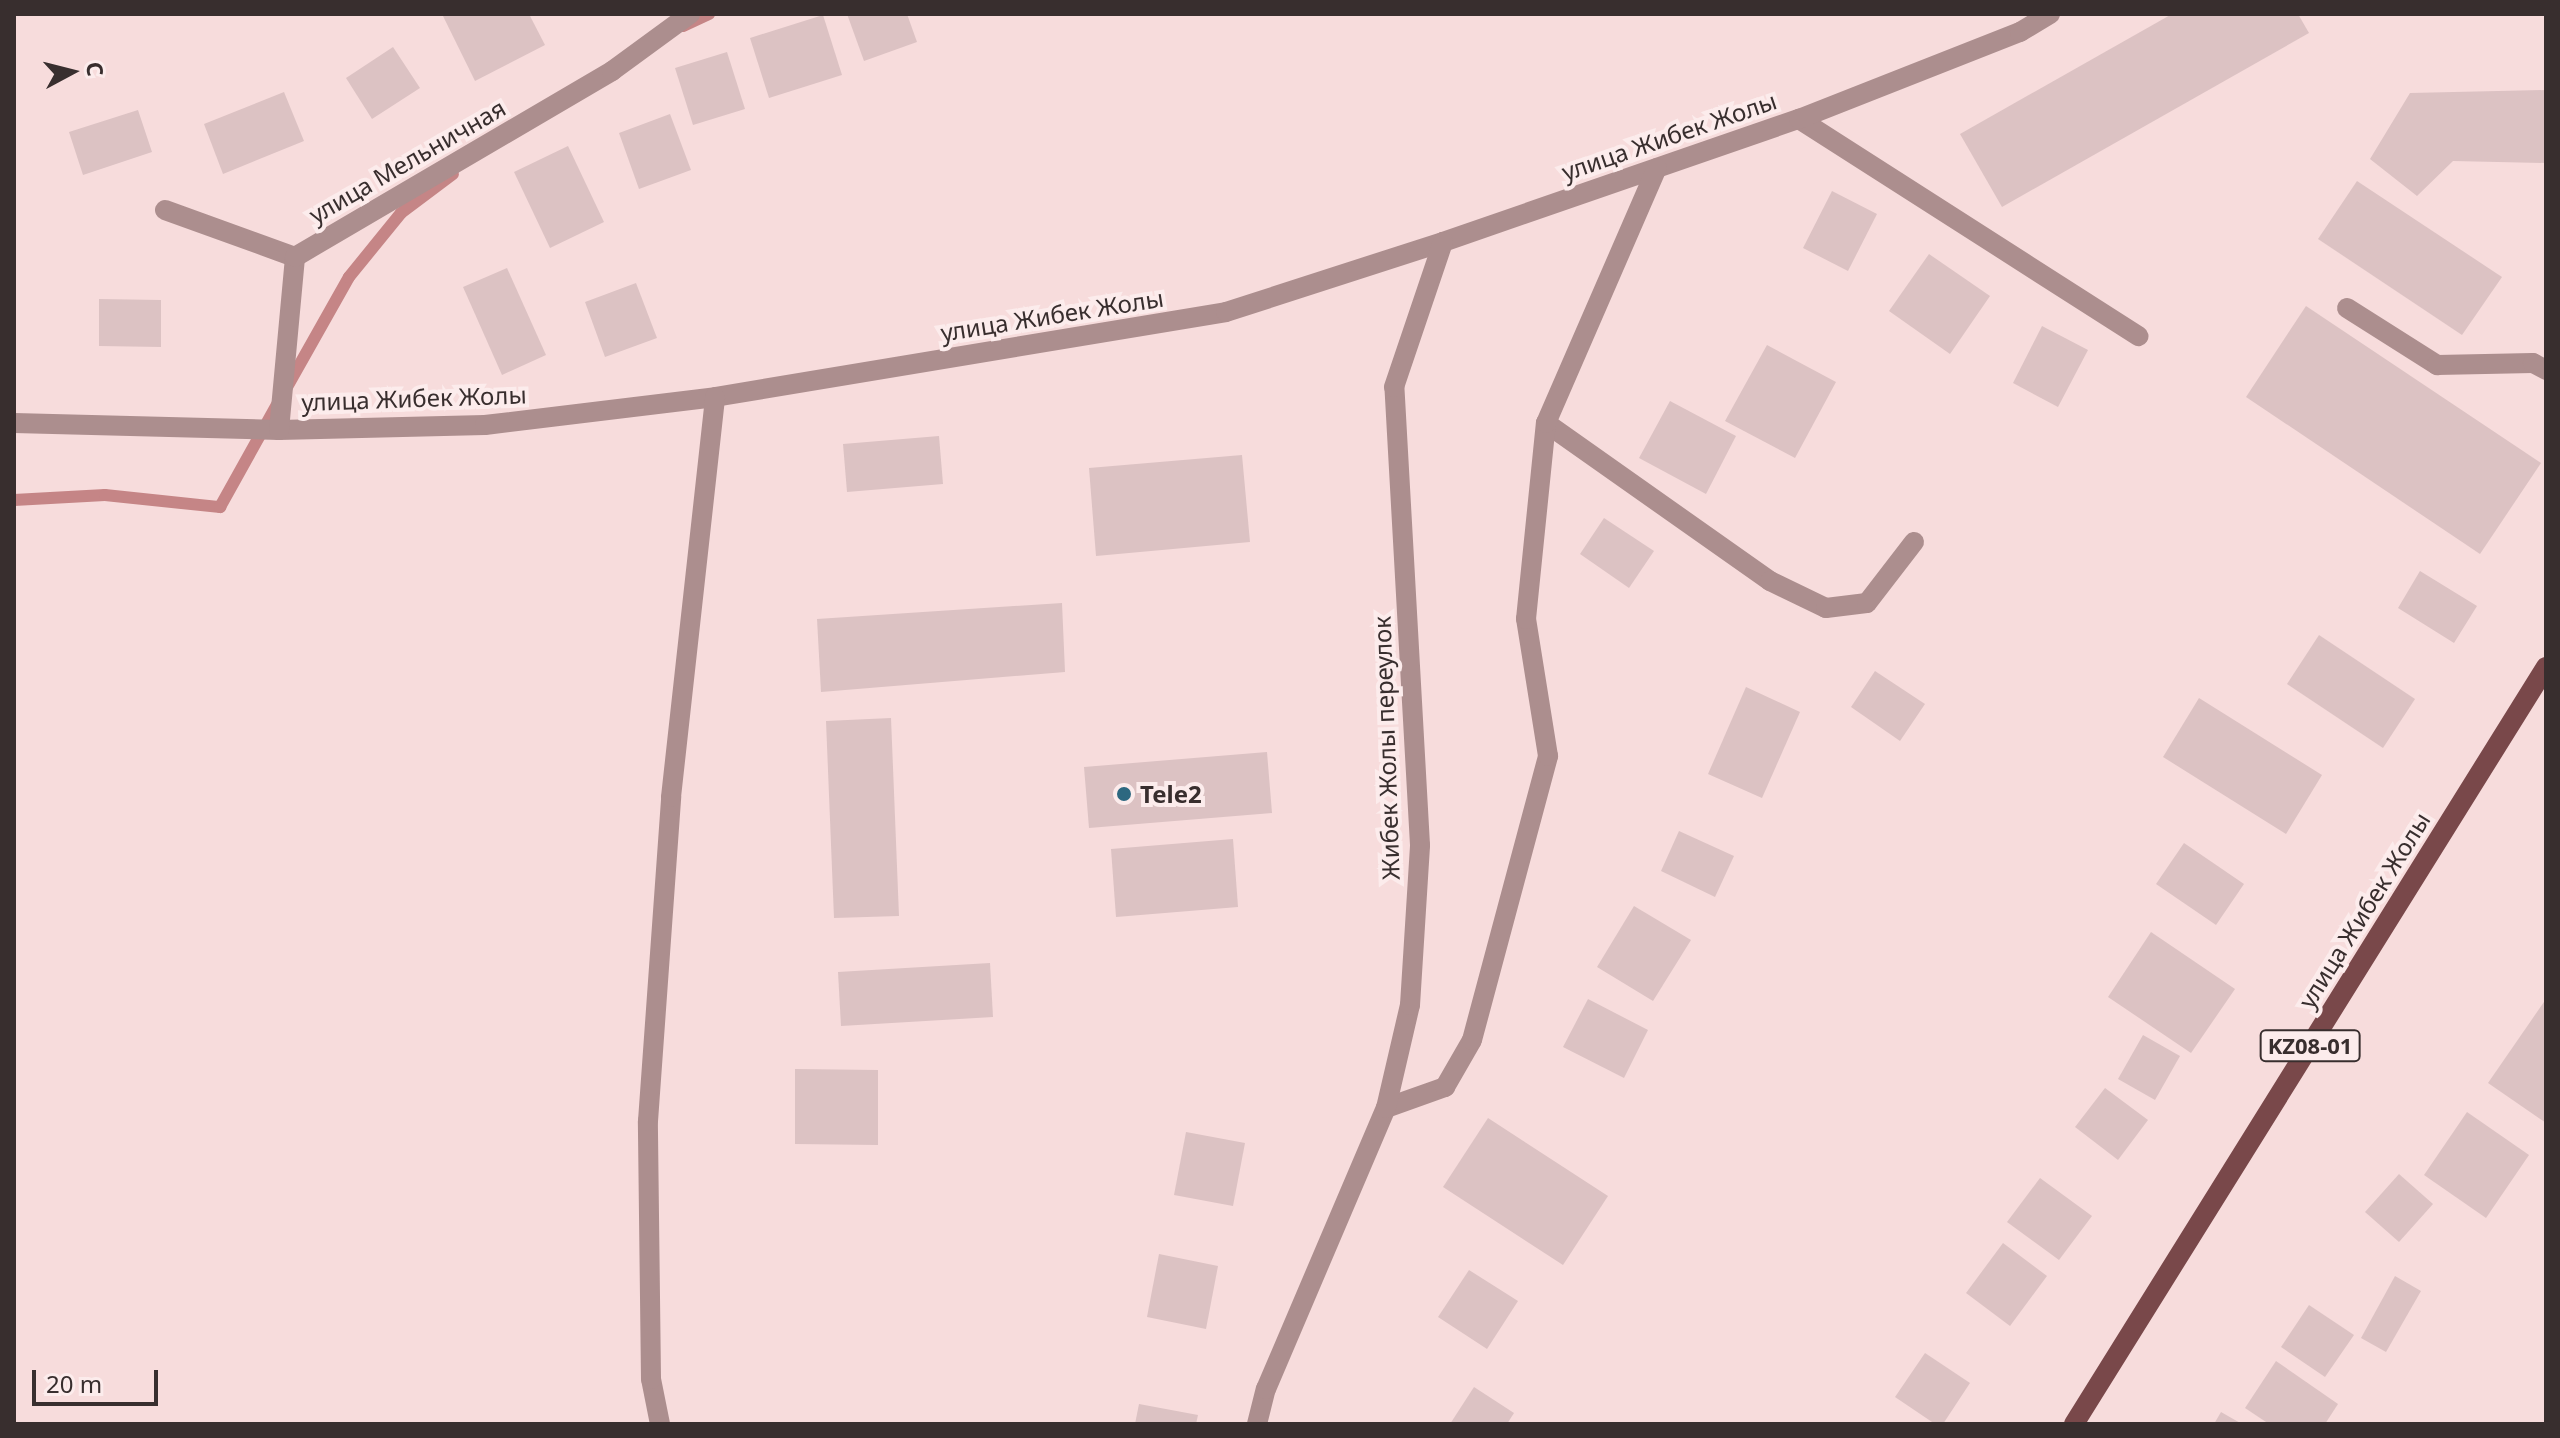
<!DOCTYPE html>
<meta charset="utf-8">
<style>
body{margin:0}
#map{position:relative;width:2560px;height:1438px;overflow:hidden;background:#f7dcdc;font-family:"Noto Sans",sans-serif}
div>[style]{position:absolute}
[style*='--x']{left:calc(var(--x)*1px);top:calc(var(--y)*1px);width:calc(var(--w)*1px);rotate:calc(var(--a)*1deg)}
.stream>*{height:12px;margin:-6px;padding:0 6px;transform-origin:6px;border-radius:6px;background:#c58586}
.building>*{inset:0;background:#dcc2c3}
.minor>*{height:20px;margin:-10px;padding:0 10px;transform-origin:10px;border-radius:10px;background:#ac8e8e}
.major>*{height:20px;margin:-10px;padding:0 10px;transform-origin:10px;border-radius:10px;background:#79484a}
.dots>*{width:22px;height:22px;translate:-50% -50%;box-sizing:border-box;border:4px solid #fcecec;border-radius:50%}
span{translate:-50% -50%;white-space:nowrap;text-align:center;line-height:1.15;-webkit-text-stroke:8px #fcecec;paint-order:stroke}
.shield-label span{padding:2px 6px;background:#fcecec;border:2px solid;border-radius:6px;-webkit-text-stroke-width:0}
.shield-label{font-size:22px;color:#382e2e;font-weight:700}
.street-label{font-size:24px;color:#382e2e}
.poi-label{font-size:24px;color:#382e2e;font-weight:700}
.left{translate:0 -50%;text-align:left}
.frame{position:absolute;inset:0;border:16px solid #382e2e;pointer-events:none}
.north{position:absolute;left:32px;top:32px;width:80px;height:80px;-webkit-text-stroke:6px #fcecec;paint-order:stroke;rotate:83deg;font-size:22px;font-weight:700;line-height:32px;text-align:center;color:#382e2e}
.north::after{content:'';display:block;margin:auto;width:28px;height:36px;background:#382e2e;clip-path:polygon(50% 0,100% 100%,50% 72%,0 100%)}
.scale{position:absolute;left:32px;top:1370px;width:126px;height:36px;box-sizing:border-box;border:4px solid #382e2e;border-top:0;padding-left:10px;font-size:24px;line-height:28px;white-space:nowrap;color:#382e2e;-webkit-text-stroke:6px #fcecec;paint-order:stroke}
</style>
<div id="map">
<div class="stream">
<i style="--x:683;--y:26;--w:29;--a:-25"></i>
<i style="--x:287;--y:387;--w:126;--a:-60.6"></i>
<i style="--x:349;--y:277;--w:82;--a:-50.9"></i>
<i style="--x:401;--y:213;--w:65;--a:-36.9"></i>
<i style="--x:14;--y:500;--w:91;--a:-3.1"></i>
<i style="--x:105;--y:495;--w:116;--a:6"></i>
<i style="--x:220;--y:507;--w:119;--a:-60.9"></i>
</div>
<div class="building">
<i style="clip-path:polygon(442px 14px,529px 14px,545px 45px,475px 81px)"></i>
<i style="clip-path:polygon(847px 14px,907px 14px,917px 42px,864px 61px)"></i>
<i style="clip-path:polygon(2172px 14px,2298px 14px,2309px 33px,2002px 207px,1960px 134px)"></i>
<i style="clip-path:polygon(823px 15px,842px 75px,769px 98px,750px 38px)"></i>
<i style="clip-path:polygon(393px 47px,420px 88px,372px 119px,346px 78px)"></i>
<i style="clip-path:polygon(727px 52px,745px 109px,693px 125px,675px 68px)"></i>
<i style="clip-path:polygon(2546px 90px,2546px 163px,2453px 161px,2417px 196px,2370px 159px,2410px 93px)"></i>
<i style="clip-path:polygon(284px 92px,304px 141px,223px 174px,204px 124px)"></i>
<i style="clip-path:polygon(138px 110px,152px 152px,83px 175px,69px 132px)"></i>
<i style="clip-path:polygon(670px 114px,691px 170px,639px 189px,619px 133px)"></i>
<i style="clip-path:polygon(568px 146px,604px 222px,550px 248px,514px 172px)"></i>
<i style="clip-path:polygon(2357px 181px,2502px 277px,2462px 335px,2318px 239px)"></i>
<i style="clip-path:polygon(1832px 191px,1877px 214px,1848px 271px,1803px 248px)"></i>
<i style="clip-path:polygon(1929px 254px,1990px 296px,1950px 354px,1889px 311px)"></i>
<i style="clip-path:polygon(507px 268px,546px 355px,502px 375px,463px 287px)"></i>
<i style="clip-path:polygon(636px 283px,657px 338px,605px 357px,585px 302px)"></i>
<i style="clip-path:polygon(99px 299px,161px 300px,161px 347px,99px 346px)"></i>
<i style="clip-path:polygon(2306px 306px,2541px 463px,2480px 554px,2246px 397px)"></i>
<i style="clip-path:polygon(2042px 326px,2088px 350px,2058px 407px,2013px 383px)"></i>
<i style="clip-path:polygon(1767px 345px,1836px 382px,1795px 458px,1725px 421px)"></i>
<i style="clip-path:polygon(1670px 401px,1736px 436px,1706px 494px,1639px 458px)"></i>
<i style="clip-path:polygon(939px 436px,943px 484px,847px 492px,843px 444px)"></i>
<i style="clip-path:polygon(1242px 455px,1250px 542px,1096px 556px,1089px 468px)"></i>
<i style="clip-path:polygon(1604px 518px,1654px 551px,1629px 588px,1580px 554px)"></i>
<i style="clip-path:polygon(2420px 571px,2477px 606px,2454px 643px,2398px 608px)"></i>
<i style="clip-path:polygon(1062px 603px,1065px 672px,821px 692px,817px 619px)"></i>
<i style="clip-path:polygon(2319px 635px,2415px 699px,2383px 748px,2287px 684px)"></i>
<i style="clip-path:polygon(1875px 671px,1925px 704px,1900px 741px,1851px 707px)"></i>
<i style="clip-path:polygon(1746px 687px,1800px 712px,1762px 798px,1708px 774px)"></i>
<i style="clip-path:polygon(2199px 698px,2322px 775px,2286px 834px,2163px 757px)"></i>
<i style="clip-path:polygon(891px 718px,899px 916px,834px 918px,826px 721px)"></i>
<i style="clip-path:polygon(1267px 752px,1272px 813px,1089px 828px,1084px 767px)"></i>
<i style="clip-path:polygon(1679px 831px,1734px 856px,1715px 897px,1661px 871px)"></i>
<i style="clip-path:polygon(1233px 839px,1238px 907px,1116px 917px,1111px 849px)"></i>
<i style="clip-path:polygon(2184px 843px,2244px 884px,2216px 925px,2156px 884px)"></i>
<i style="clip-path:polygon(1634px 906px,1691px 940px,1653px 1001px,1597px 967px)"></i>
<i style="clip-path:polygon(2151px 932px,2235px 989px,2191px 1053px,2108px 997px)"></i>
<i style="clip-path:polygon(990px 963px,993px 1017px,841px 1026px,838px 972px)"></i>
<i style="clip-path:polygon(1588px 999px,1648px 1030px,1624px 1078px,1563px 1047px)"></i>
<i style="clip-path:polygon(2546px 999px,2546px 1123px,2488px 1083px)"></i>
<i style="clip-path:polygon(2143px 1035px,2180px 1056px,2155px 1100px,2118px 1079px)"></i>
<i style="clip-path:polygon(795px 1069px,878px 1070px,878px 1145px,795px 1144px)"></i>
<i style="clip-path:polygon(2105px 1088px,2148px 1120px,2118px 1160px,2075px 1127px)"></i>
<i style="clip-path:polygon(2467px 1112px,2529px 1155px,2486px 1218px,2424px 1175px)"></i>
<i style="clip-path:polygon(1488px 1118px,1608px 1196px,1563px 1265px,1443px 1187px)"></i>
<i style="clip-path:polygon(1186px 1132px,1245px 1143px,1233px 1206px,1174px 1195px)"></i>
<i style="clip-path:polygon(2399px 1174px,2433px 1204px,2399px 1242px,2365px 1212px)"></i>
<i style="clip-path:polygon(2040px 1178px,2092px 1216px,2059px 1260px,2007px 1222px)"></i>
<i style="clip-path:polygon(2003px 1243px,2047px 1276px,2010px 1326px,1966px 1293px)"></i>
<i style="clip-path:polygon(1159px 1254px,1218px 1266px,1206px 1329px,1147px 1317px)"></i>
<i style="clip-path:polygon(1469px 1270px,1518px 1301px,1487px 1349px,1438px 1317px)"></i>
<i style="clip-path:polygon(2395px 1276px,2421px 1291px,2386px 1352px,2361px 1338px)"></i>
<i style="clip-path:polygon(2309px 1305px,2354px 1335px,2325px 1377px,2281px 1347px)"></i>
<i style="clip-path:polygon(1925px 1353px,1970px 1383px,1943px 1424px,1935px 1424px,1895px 1397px)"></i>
<i style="clip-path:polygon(2276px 1361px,2338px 1404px,2325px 1424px,2269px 1424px,2245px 1408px)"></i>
<i style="clip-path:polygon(1474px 1387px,1514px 1413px,1507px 1424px,1450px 1424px)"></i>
<i style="clip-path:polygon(1139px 1404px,1198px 1415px,1196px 1424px,1135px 1424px)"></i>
<i style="clip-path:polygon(2221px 1412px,2242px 1424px,2214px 1424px)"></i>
</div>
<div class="minor">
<i style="--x:1799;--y:119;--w:403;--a:32.6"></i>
<i style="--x:165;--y:210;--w:138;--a:19.9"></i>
<i style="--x:2347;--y:308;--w:107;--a:32.3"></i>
<i style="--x:2437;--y:365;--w:96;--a:-1.2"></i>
<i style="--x:2533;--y:363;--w:15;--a:28"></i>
<i style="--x:14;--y:423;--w:265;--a:1.5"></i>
<i style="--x:279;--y:430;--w:206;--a:-1.4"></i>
<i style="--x:485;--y:425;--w:232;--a:-6.9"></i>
<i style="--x:715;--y:397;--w:518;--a:-9.44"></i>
<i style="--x:1226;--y:312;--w:228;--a:-17.9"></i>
<i style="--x:1443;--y:242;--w:377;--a:-19.1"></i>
<i style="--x:1799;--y:119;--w:238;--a:-21.5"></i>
<i style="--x:2020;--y:32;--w:35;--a:-31"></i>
<i style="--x:1546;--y:423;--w:274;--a:35.2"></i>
<i style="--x:1770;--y:581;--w:62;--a:25.7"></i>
<i style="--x:1826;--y:608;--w:41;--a:-7"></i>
<i style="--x:1867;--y:603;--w:77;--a:-52.4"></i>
<i style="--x:279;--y:430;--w:174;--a:-84.7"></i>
<i style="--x:295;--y:257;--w:368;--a:-30.4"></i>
<i style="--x:612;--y:71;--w:97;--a:-36.2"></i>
<i style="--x:1386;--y:1108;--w:63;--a:-19.6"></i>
<i style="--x:1445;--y:1087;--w:54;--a:-60.1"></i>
<i style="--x:1472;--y:1040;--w:294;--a:-75"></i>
<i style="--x:1548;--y:756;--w:139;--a:-99.1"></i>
<i style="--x:1526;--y:619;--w:197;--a:-84.2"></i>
<i style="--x:1546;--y:423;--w:278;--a:-66.5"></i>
<i style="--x:660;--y:1424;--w:46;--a:-101.3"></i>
<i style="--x:651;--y:1379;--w:258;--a:-90.7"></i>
<i style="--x:648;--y:1121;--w:325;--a:-85.9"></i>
<i style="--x:671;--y:797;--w:402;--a:-83.7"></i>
<i style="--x:1257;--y:1424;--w:36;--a:-76"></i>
<i style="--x:1266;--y:1389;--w:306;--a:-66.9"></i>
<i style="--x:1386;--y:1108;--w:106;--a:-76.9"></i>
<i style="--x:1410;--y:1005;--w:160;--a:-86.4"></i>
<i style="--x:1420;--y:845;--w:459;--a:-93.2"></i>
<i style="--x:1394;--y:387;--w:153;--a:-71.3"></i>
</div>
<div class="major">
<i style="--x:2074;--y:1424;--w:892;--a:-58.06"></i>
</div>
<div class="dots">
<i style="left:1124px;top:794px;background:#2d6880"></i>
</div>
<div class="shield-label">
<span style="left:2310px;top:1046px">KZ08-01</span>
</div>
<div class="street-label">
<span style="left:1669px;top:136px;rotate:-19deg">улица Жибек Жолы</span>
<span style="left:407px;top:161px;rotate:-30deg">улица Мельничная</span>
<span style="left:1052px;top:315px;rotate:-9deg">улица Жибек Жолы</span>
<span style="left:414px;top:398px;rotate:-2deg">улица Жибек Жолы</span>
<span style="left:1386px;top:748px;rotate:-92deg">Жибек Жолы переулок</span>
<span style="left:2364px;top:910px;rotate:-58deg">улица Жибек Жолы</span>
</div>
<div class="poi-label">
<span class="left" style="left:1140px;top:794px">Tele2</span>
</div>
<div class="frame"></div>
<div class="north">С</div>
<div class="scale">20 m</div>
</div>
